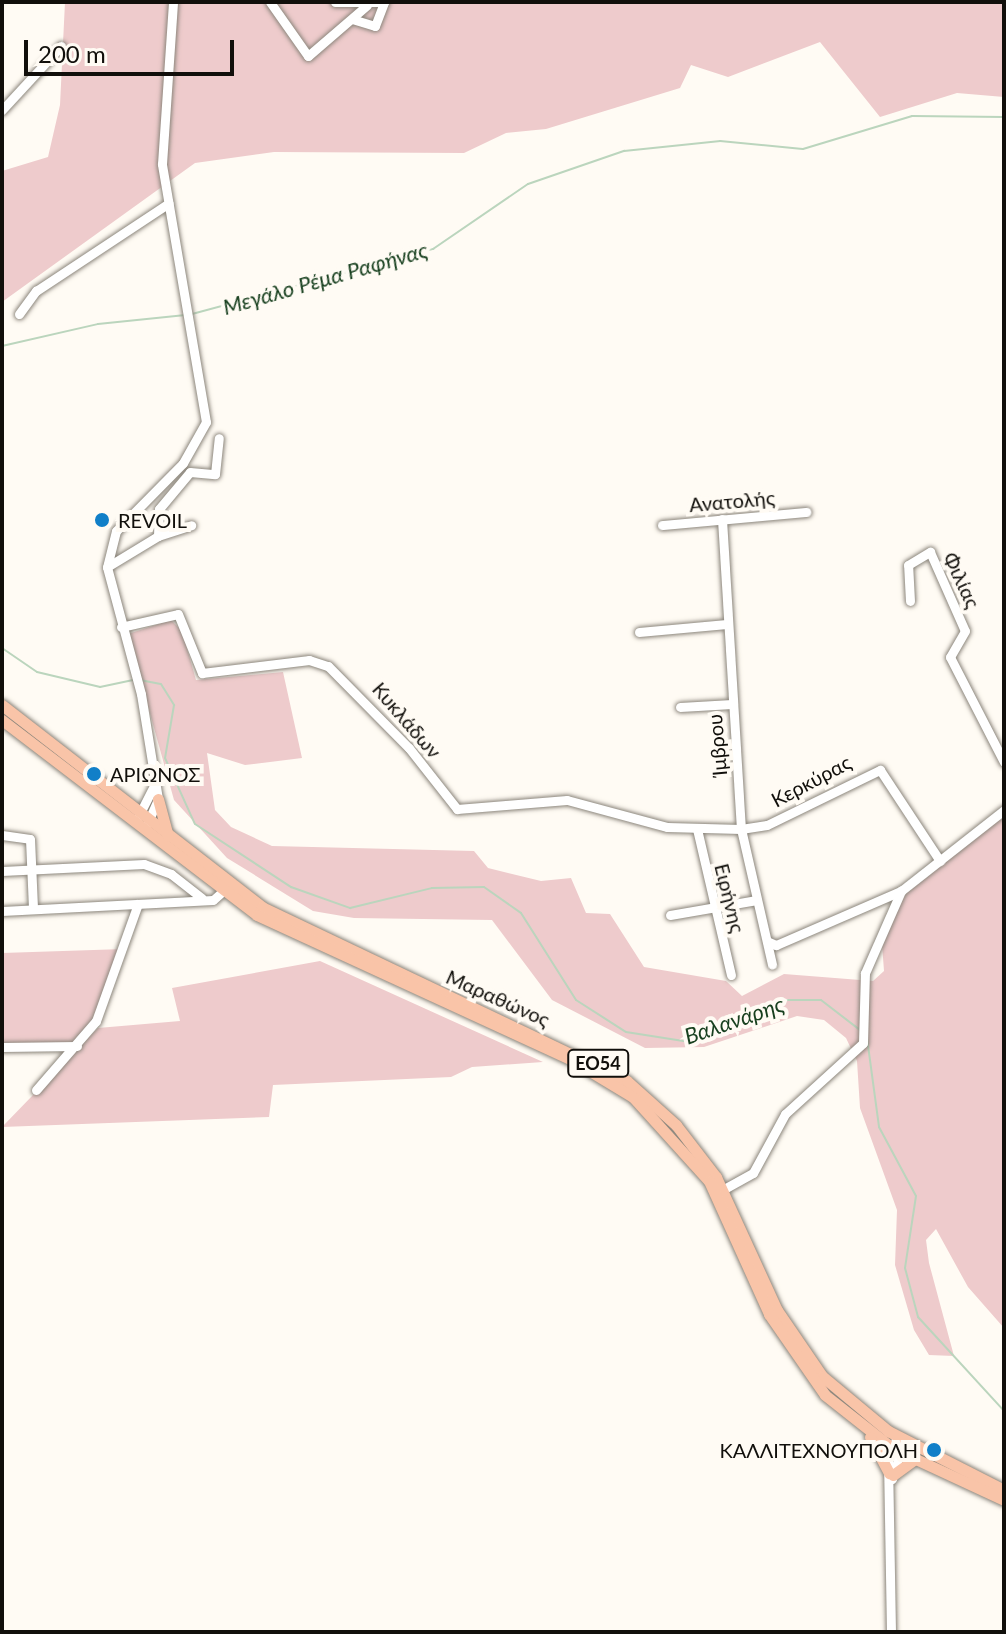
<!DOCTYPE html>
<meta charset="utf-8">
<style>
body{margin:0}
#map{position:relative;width:1006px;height:1634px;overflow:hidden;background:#fffbf4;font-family:Lato,sans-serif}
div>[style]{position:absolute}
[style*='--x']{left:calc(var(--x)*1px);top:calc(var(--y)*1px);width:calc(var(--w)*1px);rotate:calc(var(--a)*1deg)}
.green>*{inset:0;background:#eecbcc}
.stream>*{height:2px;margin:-1px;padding:0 1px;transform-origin:1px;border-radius:1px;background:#bbd5bd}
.roads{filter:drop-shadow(0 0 2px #8c867c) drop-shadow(0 0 2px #8c867c)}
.minor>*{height:9px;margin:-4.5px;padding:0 4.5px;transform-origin:4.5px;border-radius:4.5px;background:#fff}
.major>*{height:11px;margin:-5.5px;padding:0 5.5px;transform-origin:5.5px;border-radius:5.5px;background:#f9c4a8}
.dots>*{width:22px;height:22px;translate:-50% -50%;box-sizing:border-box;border:4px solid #fffbf4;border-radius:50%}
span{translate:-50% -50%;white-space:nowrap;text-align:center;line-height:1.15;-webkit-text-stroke:8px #fffbf4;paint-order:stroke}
.shield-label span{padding:2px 6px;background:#fffbf4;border:2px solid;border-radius:6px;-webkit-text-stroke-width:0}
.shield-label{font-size:18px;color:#110f0b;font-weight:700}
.street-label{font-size:20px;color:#110f0b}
.poi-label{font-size:20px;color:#110f0b}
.left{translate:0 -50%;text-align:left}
.right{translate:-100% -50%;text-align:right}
.water-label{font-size:22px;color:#18401f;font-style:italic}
.frame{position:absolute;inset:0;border:4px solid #110f0b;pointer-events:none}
.scale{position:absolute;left:24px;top:40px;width:210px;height:36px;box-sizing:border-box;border:4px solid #110f0b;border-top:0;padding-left:10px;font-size:24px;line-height:28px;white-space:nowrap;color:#110f0b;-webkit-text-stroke:6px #fffbf4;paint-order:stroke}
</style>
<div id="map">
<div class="green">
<i style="clip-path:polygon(65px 2px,1004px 2px,1004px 97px,957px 93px,880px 117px,820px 42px,728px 77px,691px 65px,680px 88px,546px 129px,506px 133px,464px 153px,274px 152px,195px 163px,2px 302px,2px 171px,48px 157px,60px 105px)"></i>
<i style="clip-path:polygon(171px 620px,182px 631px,196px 680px,283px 672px,302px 758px,245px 765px,207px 753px,215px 810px,231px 827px,272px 846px,474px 851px,488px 868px,541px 881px,571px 878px,586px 913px,610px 914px,644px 967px,726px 981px,742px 996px,784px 974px,873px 981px,884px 971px,882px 944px,902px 897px,1004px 816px,1004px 1328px,968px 1287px,936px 1229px,926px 1240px,929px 1263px,954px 1356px,929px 1355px,914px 1330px,895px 1265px,897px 1210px,860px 1108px,857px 1061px,846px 1038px,824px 1020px,797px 1016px,704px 1047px,645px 1048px,552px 1000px,492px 920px,354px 918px,313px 911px,227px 858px,174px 800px,128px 634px)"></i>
<i style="clip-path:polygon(124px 949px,105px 1000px,76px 1044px,2px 1045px,2px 953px)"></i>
<i style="clip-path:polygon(320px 961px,543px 1062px,472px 1067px,451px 1077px,273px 1085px,269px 1117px,2px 1127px,98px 1028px,180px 1021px,172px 988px)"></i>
</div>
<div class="stream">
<i style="--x:192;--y:314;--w:250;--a:-15.1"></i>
<i style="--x:433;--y:249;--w:115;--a:-34.4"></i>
<i style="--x:528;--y:184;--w:102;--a:-19"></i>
<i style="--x:624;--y:151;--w:97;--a:-5.9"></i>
<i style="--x:720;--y:141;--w:83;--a:5.5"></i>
<i style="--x:803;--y:149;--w:114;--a:-16.8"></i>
<i style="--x:912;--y:116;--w:92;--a:0.6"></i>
<i style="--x:2;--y:346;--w:98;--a:-12.9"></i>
<i style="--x:98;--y:324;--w:88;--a:-5.8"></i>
<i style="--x:2;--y:648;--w:42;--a:34.4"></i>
<i style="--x:37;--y:672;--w:65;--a:13.4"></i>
<i style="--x:100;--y:687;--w:35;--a:-12"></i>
<i style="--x:140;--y:680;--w:21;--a:11"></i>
<i style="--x:161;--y:684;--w:25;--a:58"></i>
<i style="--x:174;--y:705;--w:54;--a:99.6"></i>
<i style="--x:165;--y:758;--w:72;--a:65.6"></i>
<i style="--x:195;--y:824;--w:115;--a:33.3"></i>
<i style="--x:291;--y:887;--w:63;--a:19.6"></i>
<i style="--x:350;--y:908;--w:84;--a:-13.7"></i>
<i style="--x:432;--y:888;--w:52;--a:-1.1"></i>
<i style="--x:484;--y:887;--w:45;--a:35.1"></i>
<i style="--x:521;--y:913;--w:103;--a:57.7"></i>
<i style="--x:576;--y:1000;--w:59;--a:32.6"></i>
<i style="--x:626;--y:1032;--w:58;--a:9"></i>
<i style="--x:683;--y:1041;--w:109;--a:-22.1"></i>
<i style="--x:784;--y:1000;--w:37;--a:0"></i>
<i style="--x:821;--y:1000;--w:49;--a:37.6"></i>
<i style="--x:867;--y:1038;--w:90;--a:82.3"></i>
<i style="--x:879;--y:1127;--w:78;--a:61.8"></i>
<i style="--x:916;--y:1196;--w:73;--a:98.7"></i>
<i style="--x:905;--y:1268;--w:51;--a:75.1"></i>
<i style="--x:918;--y:1317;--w:127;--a:47.5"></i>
</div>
<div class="roads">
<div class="minor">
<i style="--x:270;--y:2;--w:66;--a:54.9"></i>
<i style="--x:308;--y:56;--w:78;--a:-40.8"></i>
<i style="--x:335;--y:2;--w:49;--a:0"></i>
<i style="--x:352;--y:19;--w:24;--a:17"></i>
<i style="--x:375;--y:26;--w:26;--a:-69"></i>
<i style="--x:2;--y:110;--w:87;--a:-47.3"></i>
<i style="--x:19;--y:314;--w:29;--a:-54"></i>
<i style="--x:36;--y:291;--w:159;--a:-33.5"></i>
<i style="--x:722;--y:519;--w:311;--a:86.5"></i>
<i style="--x:741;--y:829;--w:139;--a:77.1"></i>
<i style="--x:662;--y:525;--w:145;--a:-5.2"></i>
<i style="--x:158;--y:536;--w:35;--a:-18"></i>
<i style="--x:107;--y:567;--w:60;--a:-31.3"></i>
<i style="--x:158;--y:536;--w:27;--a:-88"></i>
<i style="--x:159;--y:509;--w:48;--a:-50"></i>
<i style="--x:190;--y:472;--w:25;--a:5"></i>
<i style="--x:215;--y:474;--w:36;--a:-84"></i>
<i style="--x:910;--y:601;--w:36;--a:-93"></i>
<i style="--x:908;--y:565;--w:26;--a:-31"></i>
<i style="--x:930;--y:552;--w:86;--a:66.1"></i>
<i style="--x:965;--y:631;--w:30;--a:120"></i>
<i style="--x:950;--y:657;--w:118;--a:62.8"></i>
<i style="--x:121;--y:627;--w:58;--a:-12.8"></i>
<i style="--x:178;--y:614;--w:64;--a:67.9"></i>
<i style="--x:202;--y:673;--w:108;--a:-6.9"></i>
<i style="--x:309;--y:660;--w:20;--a:18"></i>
<i style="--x:328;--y:666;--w:115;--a:45.4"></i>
<i style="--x:409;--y:748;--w:78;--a:51.8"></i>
<i style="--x:457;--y:809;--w:110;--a:-4.7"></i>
<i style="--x:567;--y:800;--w:104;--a:15.1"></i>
<i style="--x:667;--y:827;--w:74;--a:1.5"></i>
<i style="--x:741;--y:829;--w:26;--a:-9"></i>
<i style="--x:767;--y:825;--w:126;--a:-26"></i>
<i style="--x:880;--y:770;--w:109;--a:56.6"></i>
<i style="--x:639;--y:632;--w:88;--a:-5.2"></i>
<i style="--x:680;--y:707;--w:52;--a:-3.3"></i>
<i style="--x:137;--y:819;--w:37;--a:-63"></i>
<i style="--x:147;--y:824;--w:27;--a:-66"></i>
<i style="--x:158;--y:799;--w:106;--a:-99.2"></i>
<i style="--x:141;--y:694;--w:131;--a:-105"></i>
<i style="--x:107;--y:567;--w:37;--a:-76"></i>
<i style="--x:116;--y:531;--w:95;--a:-45.4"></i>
<i style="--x:183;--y:463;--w:47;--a:-60.7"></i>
<i style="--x:206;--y:422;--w:262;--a:-99.7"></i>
<i style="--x:162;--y:164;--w:162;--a:-86.1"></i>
<i style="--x:697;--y:829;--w:150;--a:76.9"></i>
<i style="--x:2;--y:835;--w:28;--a:8"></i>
<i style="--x:30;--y:839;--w:70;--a:87.5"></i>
<i style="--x:2;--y:871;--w:142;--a:-2.8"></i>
<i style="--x:144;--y:864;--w:29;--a:20"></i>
<i style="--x:171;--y:874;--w:39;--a:38"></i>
<i style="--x:2;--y:911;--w:211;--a:-3"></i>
<i style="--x:213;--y:900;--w:12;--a:-42"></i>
<i style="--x:670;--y:915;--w:88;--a:-9.8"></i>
<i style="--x:767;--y:941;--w:10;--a:24"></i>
<i style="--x:776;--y:945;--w:136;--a:-23.4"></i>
<i style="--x:2;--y:1047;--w:75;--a:-0.8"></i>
<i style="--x:36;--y:1090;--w:91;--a:-49"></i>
<i style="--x:96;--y:1021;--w:124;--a:-70.3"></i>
<i style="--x:724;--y:1189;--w:33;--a:-29"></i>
<i style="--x:753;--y:1173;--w:67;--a:-61.5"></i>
<i style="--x:785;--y:1114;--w:105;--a:-42.3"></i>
<i style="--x:863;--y:1043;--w:70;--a:-88.4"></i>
<i style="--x:865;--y:973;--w:90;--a:-66.3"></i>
<i style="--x:901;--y:891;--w:131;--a:-38.2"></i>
<i style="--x:892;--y:1479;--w:34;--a:-73"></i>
<i style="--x:891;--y:1632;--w:171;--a:-91"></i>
<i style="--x:888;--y:1461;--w:27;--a:-70"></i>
</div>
<div class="major">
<i style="--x:2;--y:705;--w:329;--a:37.8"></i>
<i style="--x:262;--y:907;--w:404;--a:25.5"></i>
<i style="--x:627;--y:1081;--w:66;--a:41.9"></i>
<i style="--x:676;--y:1125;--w:66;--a:52.4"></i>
<i style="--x:716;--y:1177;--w:146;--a:65.4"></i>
<i style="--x:777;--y:1310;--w:80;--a:55.7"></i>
<i style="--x:822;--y:1376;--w:86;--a:39.8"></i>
<i style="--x:888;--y:1431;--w:130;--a:27"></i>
<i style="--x:2;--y:720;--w:321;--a:37.4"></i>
<i style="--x:257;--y:915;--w:345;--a:24.7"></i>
<i style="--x:570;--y:1059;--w:74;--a:31.1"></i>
<i style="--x:633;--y:1097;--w:113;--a:47.9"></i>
<i style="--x:709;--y:1181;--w:146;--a:65.7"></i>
<i style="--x:769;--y:1314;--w:98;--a:55.3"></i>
<i style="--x:825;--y:1395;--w:85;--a:38.3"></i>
<i style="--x:892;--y:1448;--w:123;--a:24.9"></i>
<i style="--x:158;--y:799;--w:38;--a:75"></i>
<i style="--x:870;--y:1437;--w:41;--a:62.2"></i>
<i style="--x:893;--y:1475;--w:27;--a:-36"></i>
</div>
</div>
<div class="dots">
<i style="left:102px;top:520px;background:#117fc8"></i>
<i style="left:94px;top:774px;background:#117fc8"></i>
<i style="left:934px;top:1450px;background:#117fc8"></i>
</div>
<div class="shield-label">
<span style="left:598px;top:1063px">ΕΟ54</span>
</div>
<div class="street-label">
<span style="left:732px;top:501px;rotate:-5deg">Ανατολής</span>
<span style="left:962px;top:580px;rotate:65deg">Φιλίας</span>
<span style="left:407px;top:720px;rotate:49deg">Κυκλάδων</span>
<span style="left:717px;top:745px;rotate:-95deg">Ίμβρου</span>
<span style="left:811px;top:781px;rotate:-28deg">Κερκύρας</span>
<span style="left:730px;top:898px;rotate:76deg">Ειρήνης</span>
<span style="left:498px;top:998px;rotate:24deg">Μαραθώνος</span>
</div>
<div class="poi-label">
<span class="left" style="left:118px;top:520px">REVOIL</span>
<span class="left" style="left:110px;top:774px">ΑΡΙΩΝΟΣ</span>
<span class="right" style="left:918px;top:1450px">ΚΑΛΛΙΤΕΧΝΟΥΠΟΛΗ</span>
</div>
<div class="water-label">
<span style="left:325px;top:278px;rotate:-16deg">Μεγάλο Ρέμα Ραφήνας</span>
<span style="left:734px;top:1020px;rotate:-19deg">Βαλανάρης</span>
</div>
<div class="frame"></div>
<div class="scale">200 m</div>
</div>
